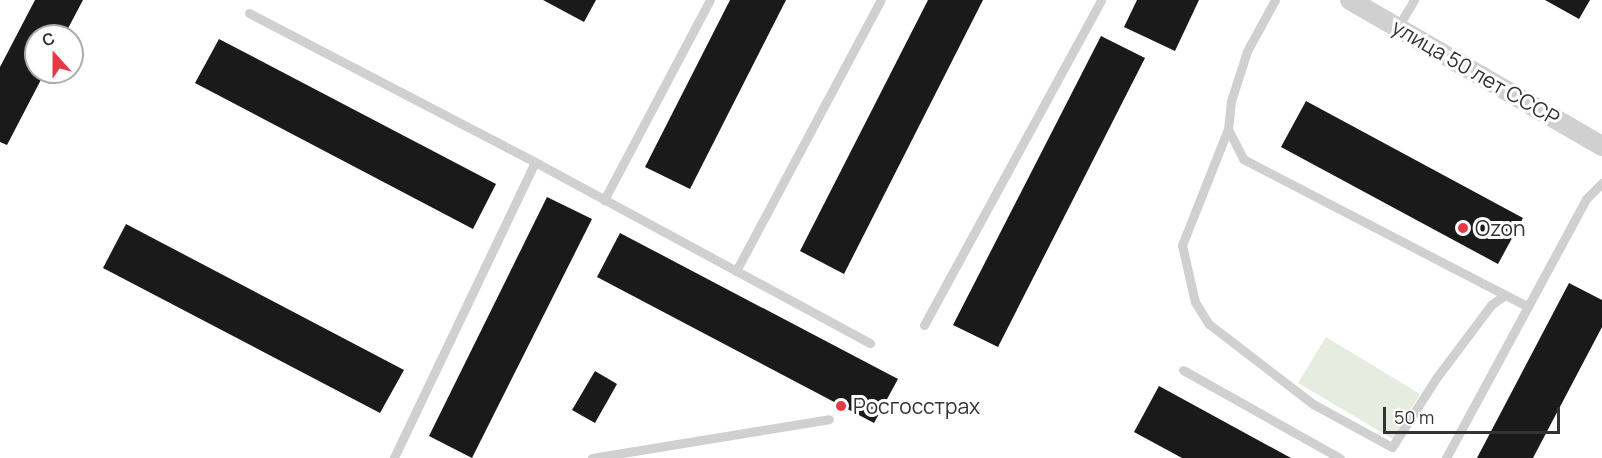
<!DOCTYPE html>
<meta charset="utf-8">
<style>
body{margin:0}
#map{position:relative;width:1602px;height:458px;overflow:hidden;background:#fff;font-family:Manrope,sans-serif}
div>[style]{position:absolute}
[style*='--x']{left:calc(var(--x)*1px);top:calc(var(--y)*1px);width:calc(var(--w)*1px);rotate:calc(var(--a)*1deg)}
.green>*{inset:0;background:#e6ecdf}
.building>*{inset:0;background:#1a1a1a}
.service>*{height:9px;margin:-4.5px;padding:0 4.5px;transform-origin:4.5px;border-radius:4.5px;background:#d0d0d0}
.minor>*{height:20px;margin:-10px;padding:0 10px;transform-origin:10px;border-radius:10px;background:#d0d0d0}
.dots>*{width:16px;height:16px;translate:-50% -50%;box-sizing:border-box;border:3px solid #fff;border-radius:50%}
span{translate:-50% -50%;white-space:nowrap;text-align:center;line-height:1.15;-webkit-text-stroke:6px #fff;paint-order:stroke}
.street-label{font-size:21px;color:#333}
.poi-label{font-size:21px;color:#333}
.left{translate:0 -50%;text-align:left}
.north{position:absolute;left:24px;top:24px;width:60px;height:60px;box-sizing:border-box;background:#fff;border:2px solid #adadad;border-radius:50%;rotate:339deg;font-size:16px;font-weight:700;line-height:24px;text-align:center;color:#333}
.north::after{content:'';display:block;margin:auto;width:21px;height:27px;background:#e63946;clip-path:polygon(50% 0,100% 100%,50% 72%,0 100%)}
.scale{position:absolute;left:1383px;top:407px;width:177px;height:27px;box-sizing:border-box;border:3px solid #333;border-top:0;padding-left:8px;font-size:18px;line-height:21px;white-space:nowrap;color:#333;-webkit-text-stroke:4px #fff;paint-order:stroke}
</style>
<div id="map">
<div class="green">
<i style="clip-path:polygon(1326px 337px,1420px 394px,1393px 439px,1298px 383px)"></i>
</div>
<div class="building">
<i style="clip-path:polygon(35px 0,83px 0,64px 36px,36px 36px,36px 72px,45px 72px,7px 145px,0 142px,0 67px)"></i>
<i style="clip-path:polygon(543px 0,596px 0,584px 22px)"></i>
<i style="clip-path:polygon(730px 0,786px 0,690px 189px,645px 167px)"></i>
<i style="clip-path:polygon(928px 0,983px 0,844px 274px,800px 251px)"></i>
<i style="clip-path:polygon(1137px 0,1199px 0,1175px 51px,1124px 27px)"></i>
<i style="clip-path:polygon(1545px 0,1590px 0,1579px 19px)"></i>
<i style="clip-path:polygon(1101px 36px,1145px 58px,998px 347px,953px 325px)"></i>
<i style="clip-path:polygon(219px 39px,496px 184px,473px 229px,195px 83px)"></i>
<i style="clip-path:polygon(1306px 101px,1523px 218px,1498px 264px,1281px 147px)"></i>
<i style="clip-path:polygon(547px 197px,592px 219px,472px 458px,429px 436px)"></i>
<i style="clip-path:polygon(126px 224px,404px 370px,380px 413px,103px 268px)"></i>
<i style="clip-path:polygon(620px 233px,898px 379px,874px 423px,597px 277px)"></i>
<i style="clip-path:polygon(1569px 283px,1602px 300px,1602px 327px,1533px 458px,1477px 458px)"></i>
<i style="clip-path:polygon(595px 371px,617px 384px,595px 423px,572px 410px)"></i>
<i style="clip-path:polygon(1159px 386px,1291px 458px,1182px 458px,1134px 432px)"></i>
</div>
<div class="service">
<i style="--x:1275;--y:0;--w:58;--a:118.8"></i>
<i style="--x:1247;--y:51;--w:52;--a:107.7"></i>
<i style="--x:1231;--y:101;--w:28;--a:96"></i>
<i style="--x:1228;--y:129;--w:34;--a:63"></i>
<i style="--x:1243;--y:159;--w:321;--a:27.4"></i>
<i style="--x:249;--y:13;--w:322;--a:27.5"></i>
<i style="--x:535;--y:162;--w:328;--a:115.5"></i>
<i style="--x:1399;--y:25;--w:29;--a:-59"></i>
<i style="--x:1228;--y:129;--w:125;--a:111.6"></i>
<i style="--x:1182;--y:245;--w:58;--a:77.2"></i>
<i style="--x:1195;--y:302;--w:26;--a:58"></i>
<i style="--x:1209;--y:324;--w:131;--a:37.6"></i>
<i style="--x:1313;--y:404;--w:90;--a:28.6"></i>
<i style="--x:1392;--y:447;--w:83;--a:-57.3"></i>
<i style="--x:1437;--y:377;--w:90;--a:-53.1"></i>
<i style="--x:1491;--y:305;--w:17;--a:-36"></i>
<i style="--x:535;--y:162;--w:381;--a:28.4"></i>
<i style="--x:604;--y:200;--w:226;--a:-62.1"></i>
<i style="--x:736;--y:271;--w:307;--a:-61.9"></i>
<i style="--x:924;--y:325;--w:370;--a:-61.4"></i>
<i style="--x:1183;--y:370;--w:180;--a:29.3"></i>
<i style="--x:592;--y:458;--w:240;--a:-9.3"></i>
<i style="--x:1446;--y:458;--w:294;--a:-61.6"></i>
<i style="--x:1586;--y:199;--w:23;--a:-45"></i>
</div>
<div class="minor">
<i style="--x:1350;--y:0;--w:291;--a:30.1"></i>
</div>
<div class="dots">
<i style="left:1463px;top:228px;background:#e63946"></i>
<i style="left:841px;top:406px;background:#e63946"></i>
</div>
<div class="street-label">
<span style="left:1476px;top:72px;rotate:30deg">улица 50 лет СССР</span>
</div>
<div class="poi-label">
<span class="left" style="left:1475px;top:228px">Ozon</span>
<span class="left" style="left:853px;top:406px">Росгосстрах</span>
</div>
<div class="north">С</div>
<div class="scale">50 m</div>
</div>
